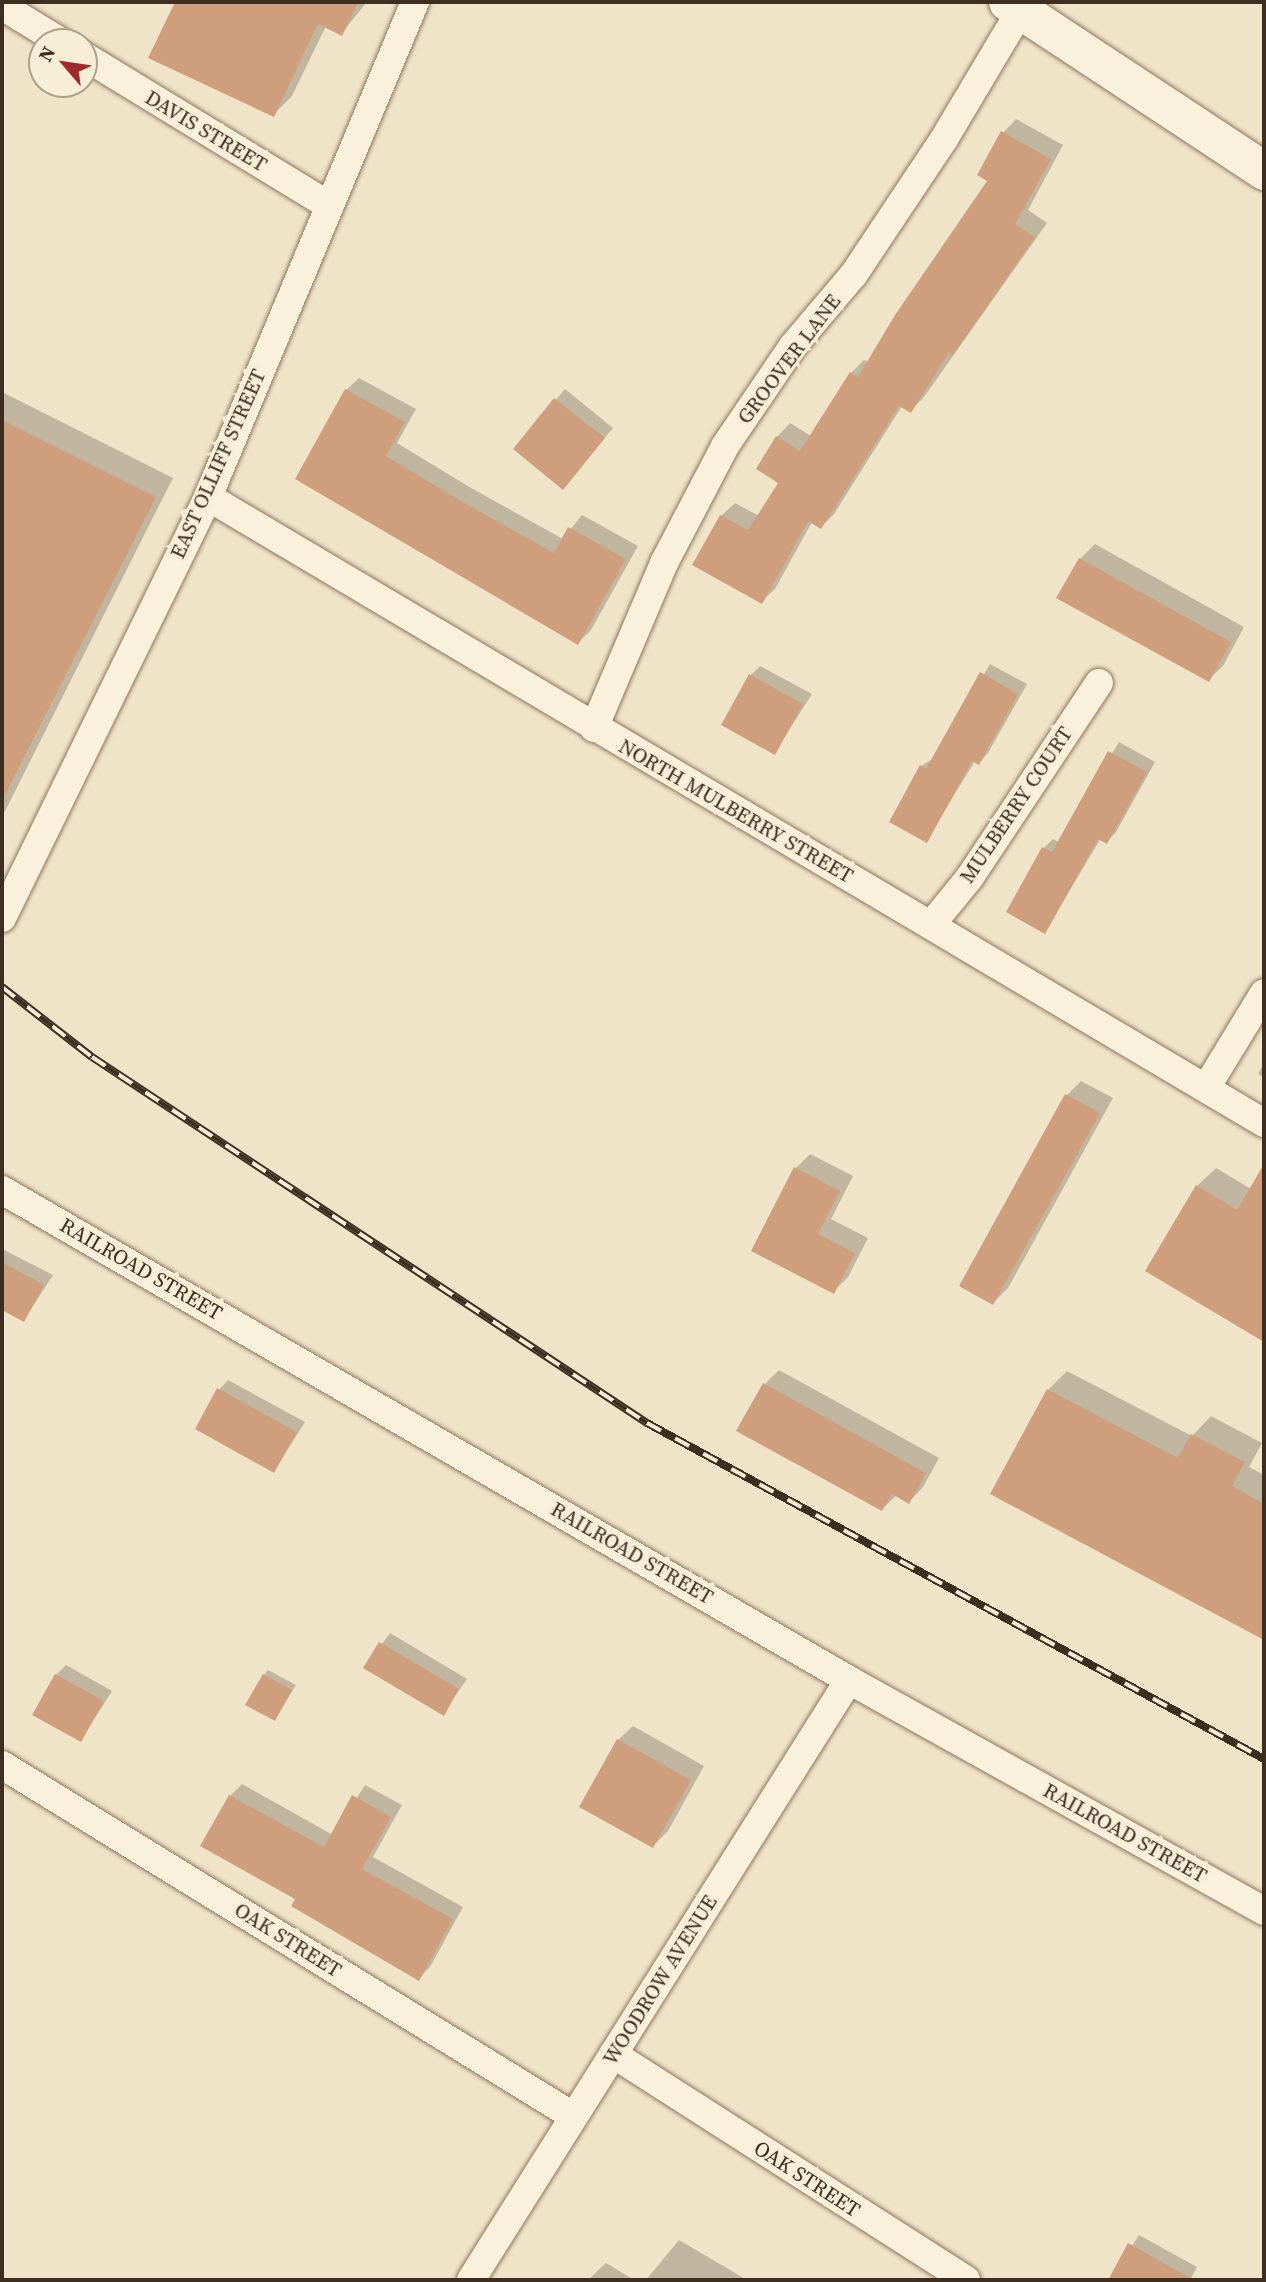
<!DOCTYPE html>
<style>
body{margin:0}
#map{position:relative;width:1266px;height:2282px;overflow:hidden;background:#f0e4c8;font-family:"Source Serif 4",serif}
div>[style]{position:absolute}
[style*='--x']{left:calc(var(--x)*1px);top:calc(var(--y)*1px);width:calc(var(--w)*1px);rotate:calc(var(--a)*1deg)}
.shadow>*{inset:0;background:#0003}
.building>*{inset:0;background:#cf9f7d}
.roads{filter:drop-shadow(0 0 2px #8d765c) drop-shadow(0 0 2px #8d765c)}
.street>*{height:28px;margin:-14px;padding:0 14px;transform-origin:14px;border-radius:14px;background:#faf1dc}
.secondary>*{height:38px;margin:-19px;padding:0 19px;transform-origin:19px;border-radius:19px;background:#faf1dc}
.rail>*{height:8px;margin-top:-4px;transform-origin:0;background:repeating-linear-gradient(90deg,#f7eed8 0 16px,#3d2e20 0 32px);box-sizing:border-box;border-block:2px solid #3d2e20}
span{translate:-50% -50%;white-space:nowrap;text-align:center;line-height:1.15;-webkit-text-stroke:6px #f7eed8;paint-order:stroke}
.street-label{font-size:21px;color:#3d2e20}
.frame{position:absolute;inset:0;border:4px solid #3d2e20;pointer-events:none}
.north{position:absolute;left:28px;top:28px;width:70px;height:70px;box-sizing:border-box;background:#f7eed8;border:2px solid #ada18e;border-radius:50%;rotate:299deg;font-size:19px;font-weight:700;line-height:28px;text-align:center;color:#3d2e20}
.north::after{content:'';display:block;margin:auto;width:24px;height:32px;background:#9e2a2b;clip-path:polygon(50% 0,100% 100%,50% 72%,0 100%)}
</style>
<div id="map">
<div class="shadow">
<i style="clip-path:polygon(177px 2px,373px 2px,366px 3px,342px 33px,326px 26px,292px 96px,273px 115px,150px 57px)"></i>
<i style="clip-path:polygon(1016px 119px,1063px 145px,1028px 210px,1047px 223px,924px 397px,910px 411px,902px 406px,834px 514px,821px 527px,812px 522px,775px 589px,761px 602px,721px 516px,735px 503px,759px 516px,781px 483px,758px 468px,777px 437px,790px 423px,811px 436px,851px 373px,864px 360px,869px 362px,990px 180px,1003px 133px)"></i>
<i style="clip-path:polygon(359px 378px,416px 409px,397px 443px,471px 488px,563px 539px,582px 515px,638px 546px,591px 630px,578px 643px,297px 479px,346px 390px)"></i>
<i style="clip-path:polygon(565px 389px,613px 428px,563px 488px,515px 449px)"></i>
<i style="clip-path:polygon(2px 392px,173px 478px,2px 817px)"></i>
<i style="clip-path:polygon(1095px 544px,1244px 627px,1223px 666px,1208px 680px,1059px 597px,1080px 559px)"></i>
<i style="clip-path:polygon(990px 664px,1027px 684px,988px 753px,979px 763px,975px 761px,926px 841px,921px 766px,934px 758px)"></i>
<i style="clip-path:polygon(760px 666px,812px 694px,775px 752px,751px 675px)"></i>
<i style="clip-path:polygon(1119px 742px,1155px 762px,1116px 832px,1107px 842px,1101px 838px,1045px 932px,1044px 848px,1053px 839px,1059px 842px)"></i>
<i style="clip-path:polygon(1264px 1063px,1264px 1077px,1258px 1074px)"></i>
<i style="clip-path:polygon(1081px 1081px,1113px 1098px,1008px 1288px,993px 1303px,1067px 1095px)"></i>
<i style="clip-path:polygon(810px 1154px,853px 1176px,831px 1219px,868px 1238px,848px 1277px,833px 1292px,796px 1168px)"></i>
<i style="clip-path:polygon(1216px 1168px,1251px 1189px,1264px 1175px,1264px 1340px,1147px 1271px,1197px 1186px)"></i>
<i style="clip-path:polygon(2px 1249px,53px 1275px,24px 1320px,2px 1308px)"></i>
<i style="clip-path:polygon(779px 1370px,939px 1458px,923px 1487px,909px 1502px,897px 1495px,882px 1509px,764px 1385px)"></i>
<i style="clip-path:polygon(1067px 1371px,1192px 1436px,1211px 1416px,1262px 1443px,1249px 1467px,1264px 1475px,1264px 1638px,993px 1494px,1048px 1390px)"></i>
<i style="clip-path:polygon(228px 1380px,305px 1422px,274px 1471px,219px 1390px)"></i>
<i style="clip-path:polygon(390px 1633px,467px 1679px,443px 1713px,365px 1667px)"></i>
<i style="clip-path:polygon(66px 1665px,112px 1691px,81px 1740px,56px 1675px)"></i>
<i style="clip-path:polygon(268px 1670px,296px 1685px,275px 1719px,264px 1675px)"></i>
<i style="clip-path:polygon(633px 1726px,704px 1766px,668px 1831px,653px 1846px,618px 1740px)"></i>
<i style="clip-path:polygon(242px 1784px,333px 1835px,365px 1785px,402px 1805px,373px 1857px,463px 1907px,430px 1967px,418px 1979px,297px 1898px,230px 1796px)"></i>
<i style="clip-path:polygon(1139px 2235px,1197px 2267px,1190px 2280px,1110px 2280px)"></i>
<i style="clip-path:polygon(679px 2240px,747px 2280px,646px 2280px)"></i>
<i style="clip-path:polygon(606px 2263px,634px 2280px,588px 2280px)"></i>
</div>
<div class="building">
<i style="clip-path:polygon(175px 2px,358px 2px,342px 36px,318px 24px,274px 117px,148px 58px)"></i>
<i style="clip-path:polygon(1001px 131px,1051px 159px,1015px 224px,1035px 237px,953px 355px,949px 352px,911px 413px,899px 406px,821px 529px,808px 521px,762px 604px,692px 565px,720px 515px,748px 530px,778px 483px,756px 469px,776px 436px,800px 451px,850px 372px,858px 377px,895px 315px,987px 181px,977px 175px)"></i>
<i style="clip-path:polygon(345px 389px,405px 422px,386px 456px,459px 500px,554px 553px,568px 527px,626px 559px,578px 645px,295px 479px)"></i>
<i style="clip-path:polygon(554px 398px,605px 438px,563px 490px,513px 449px)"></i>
<i style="clip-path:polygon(2px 420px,156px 497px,2px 801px)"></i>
<i style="clip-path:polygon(1079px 558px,1231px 642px,1209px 682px,1056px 598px)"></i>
<i style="clip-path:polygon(980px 672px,1018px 694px,979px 765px,972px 761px,927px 843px,889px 822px,920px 765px,926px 769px)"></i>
<i style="clip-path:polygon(749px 674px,803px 704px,775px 755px,721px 725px)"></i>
<i style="clip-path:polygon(1108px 751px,1147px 772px,1107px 844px,1098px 839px,1045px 934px,1006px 912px,1042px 847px,1052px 852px)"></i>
<i style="clip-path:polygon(1065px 1094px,1100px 1113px,993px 1305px,959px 1286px)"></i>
<i style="clip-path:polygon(1264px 1164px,1264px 1342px,1145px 1271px,1196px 1185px,1237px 1210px)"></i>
<i style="clip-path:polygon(794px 1167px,840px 1191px,818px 1234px,855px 1253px,834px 1294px,751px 1251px)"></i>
<i style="clip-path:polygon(2px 1262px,44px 1285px,24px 1322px,2px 1310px)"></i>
<i style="clip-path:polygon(763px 1383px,926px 1473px,909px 1504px,892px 1494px,882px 1511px,736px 1431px)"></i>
<i style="clip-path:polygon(217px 1388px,297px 1432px,274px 1473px,195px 1429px)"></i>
<i style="clip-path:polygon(1047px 1389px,1178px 1458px,1191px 1434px,1245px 1462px,1232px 1486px,1264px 1504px,1264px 1640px,990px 1494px)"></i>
<i style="clip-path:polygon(379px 1642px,459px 1689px,444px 1716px,363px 1668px)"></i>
<i style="clip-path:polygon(55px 1674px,104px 1701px,81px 1742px,32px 1715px)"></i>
<i style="clip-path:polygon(263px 1674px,292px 1690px,275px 1721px,245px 1705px)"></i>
<i style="clip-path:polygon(617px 1739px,691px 1780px,653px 1848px,579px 1807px)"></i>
<i style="clip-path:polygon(229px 1795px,324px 1847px,352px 1795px,391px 1817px,362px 1869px,453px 1919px,419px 1981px,291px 1906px,295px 1899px,200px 1846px)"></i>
<i style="clip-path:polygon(1128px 2243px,1194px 2280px,1108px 2280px)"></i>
</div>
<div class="roads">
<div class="street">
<i style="--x:2;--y:6;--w:69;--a:31.4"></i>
<i style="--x:84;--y:56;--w:286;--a:31.4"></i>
<i style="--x:208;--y:497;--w:1228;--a:30.66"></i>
<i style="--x:594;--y:728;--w:181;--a:-67"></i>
<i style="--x:665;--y:561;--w:130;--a:-62.4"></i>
<i style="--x:725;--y:446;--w:121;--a:-55.8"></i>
<i style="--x:793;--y:346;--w:94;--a:-49.7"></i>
<i style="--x:854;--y:274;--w:162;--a:-56.3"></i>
<i style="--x:944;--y:139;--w:150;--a:-59.2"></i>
<i style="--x:2;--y:918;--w:469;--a:-63.9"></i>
<i style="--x:208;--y:497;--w:537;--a:-67.31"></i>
<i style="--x:931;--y:925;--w:62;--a:-50.9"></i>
<i style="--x:970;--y:877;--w:233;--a:-56.4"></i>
<i style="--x:1206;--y:1088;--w:111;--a:-58.6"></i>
<i style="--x:2;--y:1190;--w:979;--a:30.05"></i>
<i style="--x:849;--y:1680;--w:475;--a:29.1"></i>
<i style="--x:2;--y:1765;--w:670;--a:31.58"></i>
<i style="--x:613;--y:2054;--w:419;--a:32.6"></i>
<i style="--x:471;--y:2280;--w:709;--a:-57.79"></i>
</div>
<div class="secondary">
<i style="--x:1008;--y:2;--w:307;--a:33.4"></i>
</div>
</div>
<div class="rail">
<i style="--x:2;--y:987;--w:114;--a:37.9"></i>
<i style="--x:92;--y:1057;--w:665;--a:33.4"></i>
<i style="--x:647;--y:1423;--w:703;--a:28.57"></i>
</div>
<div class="street-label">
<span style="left:206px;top:131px;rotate:31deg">DAVIS STREET</span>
<span style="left:789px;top:359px;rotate:-53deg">GROOVER LANE</span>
<span style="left:218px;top:464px;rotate:-66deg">EAST OLLIFF STREET</span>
<span style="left:1016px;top:805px;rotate:-56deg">MULBERRY COURT</span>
<span style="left:736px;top:811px;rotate:30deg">NORTH MULBERRY STREET</span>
<span style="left:141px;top:1269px;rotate:30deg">RAILROAD STREET</span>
<span style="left:632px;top:1553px;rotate:30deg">RAILROAD STREET</span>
<span style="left:1125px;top:1833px;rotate:29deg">RAILROAD STREET</span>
<span style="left:288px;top:1940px;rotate:32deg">OAK STREET</span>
<span style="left:660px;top:1980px;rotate:-58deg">WOODROW AVENUE</span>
<span style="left:807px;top:2179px;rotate:33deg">OAK STREET</span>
</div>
<div class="frame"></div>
<div class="north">N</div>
</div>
